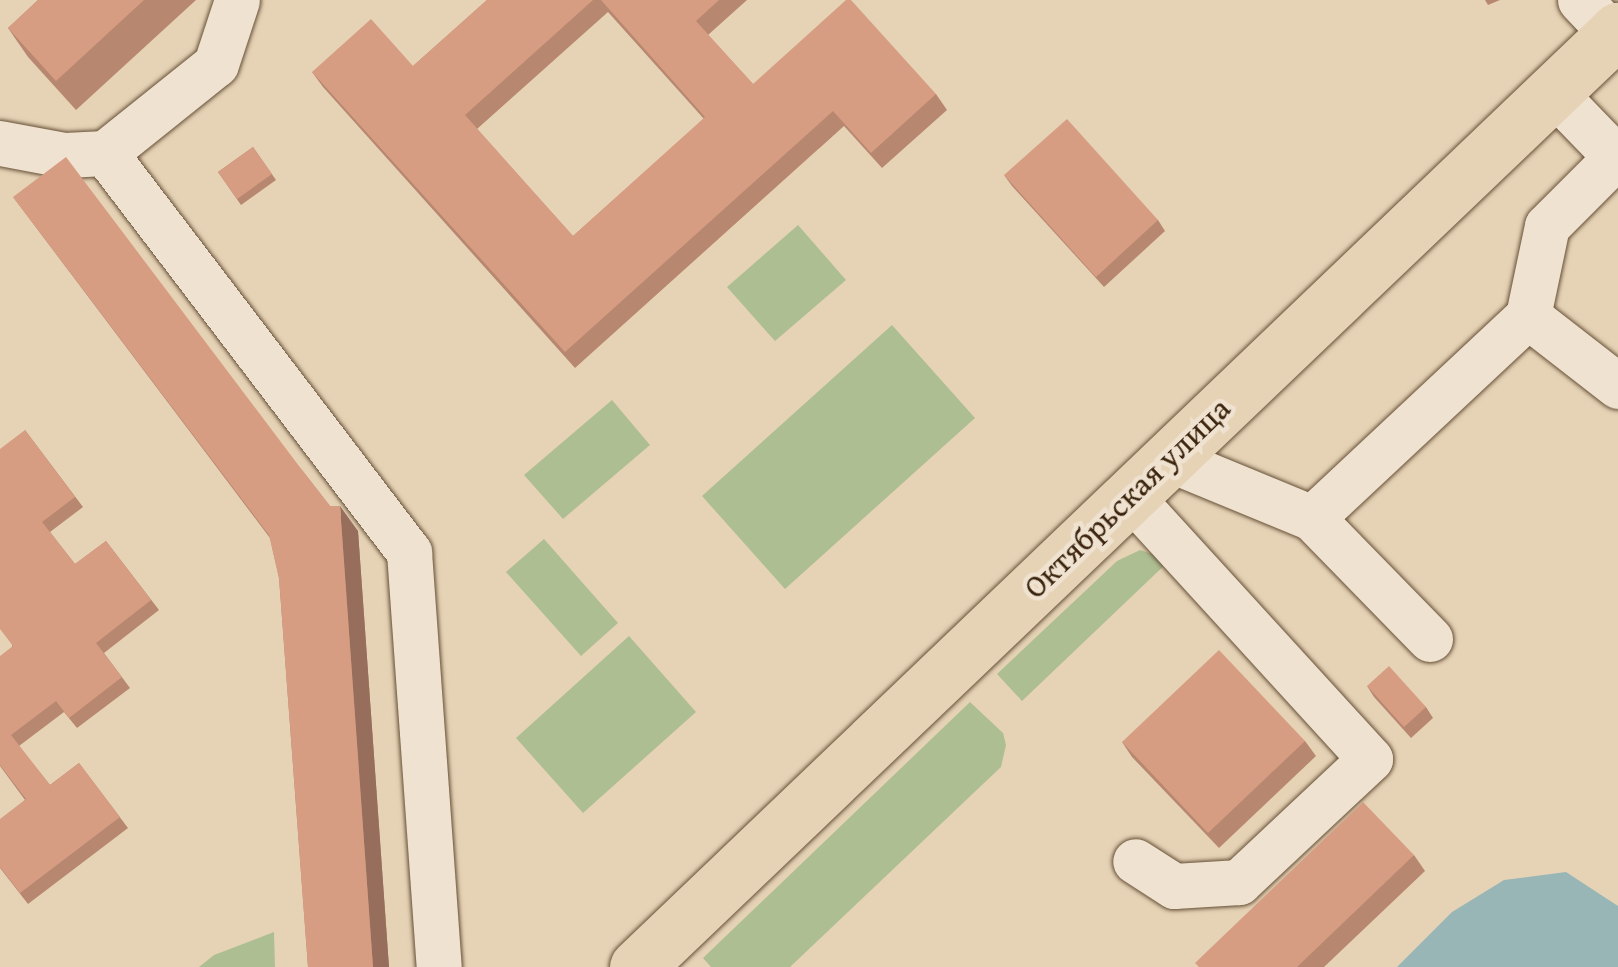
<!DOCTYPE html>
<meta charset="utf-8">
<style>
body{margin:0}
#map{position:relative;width:1618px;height:967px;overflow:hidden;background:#e6d3b6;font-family:"Gentium Book Plus",serif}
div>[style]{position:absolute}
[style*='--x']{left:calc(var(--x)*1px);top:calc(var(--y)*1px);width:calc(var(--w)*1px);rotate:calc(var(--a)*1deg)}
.green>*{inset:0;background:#aebe93}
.water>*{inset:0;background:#98b6b6}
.roads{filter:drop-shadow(0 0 2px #665037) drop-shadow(0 0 2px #665037)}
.minor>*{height:45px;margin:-22.5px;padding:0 22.5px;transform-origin:22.5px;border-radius:22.5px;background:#efe2d0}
.major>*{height:55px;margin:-27.5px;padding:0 27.5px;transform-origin:27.5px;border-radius:27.5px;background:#e6d3b6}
.wall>*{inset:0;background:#b88770}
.shaded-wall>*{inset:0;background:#966e5b}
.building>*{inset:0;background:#d69d82}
span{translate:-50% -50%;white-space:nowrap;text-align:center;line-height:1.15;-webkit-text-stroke:9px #efe2d0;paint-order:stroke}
.street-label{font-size:32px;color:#3b240d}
</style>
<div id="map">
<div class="green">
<i style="clip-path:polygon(798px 225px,846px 280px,775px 341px,727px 287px)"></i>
<i style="clip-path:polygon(892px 325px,975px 418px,785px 589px,702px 496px)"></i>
<i style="clip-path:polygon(612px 400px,650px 445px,563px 519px,524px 475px)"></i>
<i style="clip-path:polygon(544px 539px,618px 623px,581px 656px,506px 572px)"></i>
<i style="clip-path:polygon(1140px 550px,1170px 560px,1022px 701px,997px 674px,1117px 561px)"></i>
<i style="clip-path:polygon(629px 636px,696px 712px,583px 813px,516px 738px)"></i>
<i style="clip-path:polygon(970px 702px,1003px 733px,1006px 745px,1001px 767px,790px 967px,711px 967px,703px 958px)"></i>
<i style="clip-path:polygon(274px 932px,275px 967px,199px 967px,214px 955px)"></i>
</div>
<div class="water">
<i style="clip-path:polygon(1566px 872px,1618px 906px,1618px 967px,1397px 967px,1452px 912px,1504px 880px)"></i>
</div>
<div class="roads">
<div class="minor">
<i style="--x:1580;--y:0;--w:48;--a:46.7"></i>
<i style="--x:1553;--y:92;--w:93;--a:45.9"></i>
<i style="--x:0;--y:143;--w:66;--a:10.5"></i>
<i style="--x:65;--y:155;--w:40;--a:-2.9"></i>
<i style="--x:105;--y:153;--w:142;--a:-38.7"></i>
<i style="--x:216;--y:64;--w:67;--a:-71.8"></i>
<i style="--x:105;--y:153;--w:502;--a:52.7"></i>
<i style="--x:409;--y:552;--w:416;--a:85.9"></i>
<i style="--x:1528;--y:316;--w:114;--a:37.9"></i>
<i style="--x:1169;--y:459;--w:155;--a:22.4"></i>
<i style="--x:1312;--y:518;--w:296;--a:-43.1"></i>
<i style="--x:1528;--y:316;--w:92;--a:-78.1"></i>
<i style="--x:1547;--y:226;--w:98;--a:-45"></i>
<i style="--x:1130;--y:496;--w:356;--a:47.6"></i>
<i style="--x:1370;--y:759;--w:180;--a:136.8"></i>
<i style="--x:1239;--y:882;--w:65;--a:176.5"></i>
<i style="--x:1174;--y:886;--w:46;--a:-147.3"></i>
<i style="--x:1312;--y:518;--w:169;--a:45.7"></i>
</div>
<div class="major">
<i style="--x:637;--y:967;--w:1357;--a:-43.69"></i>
</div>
</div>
<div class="wall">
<i style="clip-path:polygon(38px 0,196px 0,76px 110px,28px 57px,8px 28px)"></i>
<i style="clip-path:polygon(evenodd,487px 0,747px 0,708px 35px,753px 84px,936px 94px,947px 110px,882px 168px,844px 126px,575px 368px,323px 87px,312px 72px,413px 66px,487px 0,608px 12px,704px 119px,573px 236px,477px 129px,608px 12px)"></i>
<i style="clip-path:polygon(1485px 0,1500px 0,1488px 5px)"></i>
<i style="clip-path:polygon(253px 147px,276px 180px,241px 205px,218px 172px)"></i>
<i style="clip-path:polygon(1004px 175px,1158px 220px,1165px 231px,1104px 287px,1012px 186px)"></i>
<i style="clip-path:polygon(13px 197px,302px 470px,330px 506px,358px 531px,389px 967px,308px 967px,279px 578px,270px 538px)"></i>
<i style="clip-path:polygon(25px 430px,83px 507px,50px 532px,75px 564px,106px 541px,159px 610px,104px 653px,130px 688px,77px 728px,64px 712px,19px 746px,50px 785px,79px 763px,128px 828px,28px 904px,0 868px,25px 800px,0 766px,12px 646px)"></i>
<i style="clip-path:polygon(1367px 686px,1426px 707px,1433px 718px,1411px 738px,1374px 697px)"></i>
<i style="clip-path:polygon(1305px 741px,1316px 756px,1219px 848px,1132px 757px,1122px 742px)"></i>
<i style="clip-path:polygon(1414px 855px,1425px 871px,1324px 967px,1198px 967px)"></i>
</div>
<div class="shaded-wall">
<i style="clip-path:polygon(340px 506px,358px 531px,389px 967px,373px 967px)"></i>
</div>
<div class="building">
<i style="clip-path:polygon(38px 0,144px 0,56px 81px,8px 28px)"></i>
<i style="clip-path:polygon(487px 0,593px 0,465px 115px,573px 236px,705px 117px,601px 0,719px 0,696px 21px,753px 84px,846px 0,851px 0,936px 94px,871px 153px,833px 111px,565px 352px,312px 72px,371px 19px,413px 66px)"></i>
<i style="clip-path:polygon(1067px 119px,1158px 220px,1096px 277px,1004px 175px)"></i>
<i style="clip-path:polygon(253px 147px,272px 174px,237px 199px,218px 172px)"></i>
<i style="clip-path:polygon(66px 157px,302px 470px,330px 506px,340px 506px,373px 967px,308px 967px,279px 578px,269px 535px,13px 197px)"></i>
<i style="clip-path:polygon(25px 430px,75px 497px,42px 522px,75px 564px,106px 541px,151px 600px,96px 643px,122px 677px,69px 718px,56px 701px,11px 735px,50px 785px,79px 763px,120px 817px,20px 893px,0 867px,0 819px,26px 799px,0 765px,0 656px,13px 646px,0 629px,0 449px)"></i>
<i style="clip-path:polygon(1219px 650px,1305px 741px,1208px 833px,1122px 742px)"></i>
<i style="clip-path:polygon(1389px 666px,1426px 707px,1404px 727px,1367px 686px)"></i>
<i style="clip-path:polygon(1363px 802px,1414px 855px,1297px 967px,1199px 967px,1195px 963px)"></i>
</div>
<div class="street-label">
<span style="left:1127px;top:498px;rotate:-44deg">Октябрьская улица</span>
</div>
</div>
